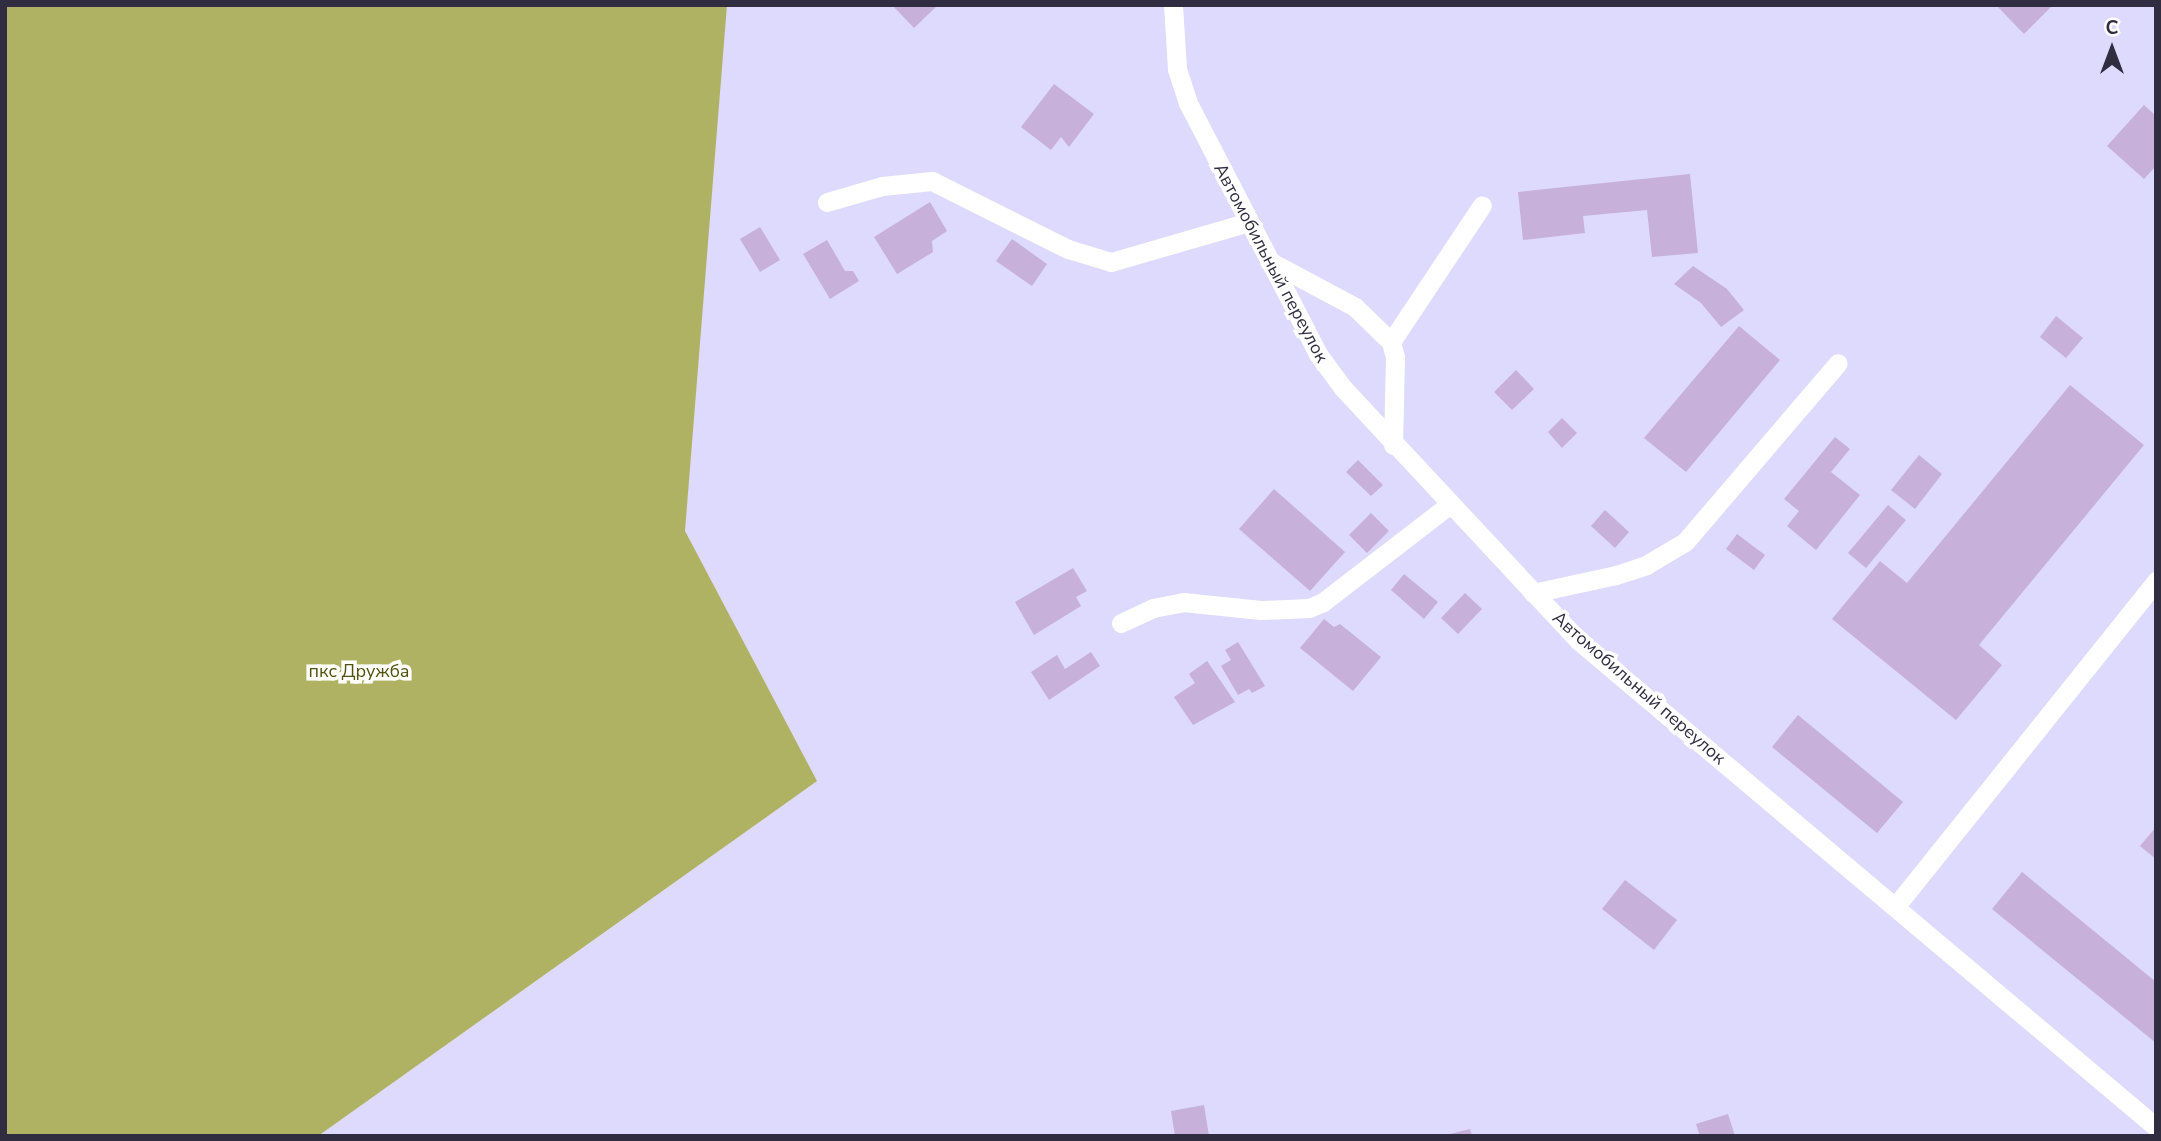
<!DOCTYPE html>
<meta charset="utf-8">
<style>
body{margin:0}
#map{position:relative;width:2161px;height:1141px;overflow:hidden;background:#dddafe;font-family:"Nunito Sans",sans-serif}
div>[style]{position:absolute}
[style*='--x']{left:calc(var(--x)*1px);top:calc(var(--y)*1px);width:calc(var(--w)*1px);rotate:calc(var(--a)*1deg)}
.green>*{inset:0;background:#b0b263}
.building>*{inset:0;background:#c7b0d9}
.lane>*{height:19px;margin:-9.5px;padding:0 9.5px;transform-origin:9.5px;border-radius:9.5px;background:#fff}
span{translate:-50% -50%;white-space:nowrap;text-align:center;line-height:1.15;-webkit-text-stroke:7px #fff;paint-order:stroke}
.street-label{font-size:18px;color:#2f2d3f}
.park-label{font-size:18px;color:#51520d}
.frame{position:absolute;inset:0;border:7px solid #2f2d3f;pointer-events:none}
.north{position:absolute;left:2077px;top:14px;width:70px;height:70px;-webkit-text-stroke:5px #fff;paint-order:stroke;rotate:0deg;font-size:19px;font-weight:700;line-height:28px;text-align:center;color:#2f2d3f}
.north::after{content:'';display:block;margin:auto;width:24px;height:32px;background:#2f2d3f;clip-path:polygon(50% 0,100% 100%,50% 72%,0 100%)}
</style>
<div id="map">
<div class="green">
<i style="clip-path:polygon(5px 5px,727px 5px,685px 531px,817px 781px,318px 1136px,5px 1136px)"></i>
</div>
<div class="building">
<i style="clip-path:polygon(892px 5px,938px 5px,914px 28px)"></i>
<i style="clip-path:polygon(1996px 5px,2053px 5px,2024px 34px)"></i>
<i style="clip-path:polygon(1054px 84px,1094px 114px,1069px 147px,1061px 137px,1051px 150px,1021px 127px)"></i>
<i style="clip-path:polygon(2144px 105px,2156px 116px,2156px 166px,2144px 179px,2107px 146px)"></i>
<i style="clip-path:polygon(1690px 174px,1698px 253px,1652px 257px,1647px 210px,1583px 216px,1585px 233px,1523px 240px,1518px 192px)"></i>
<i style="clip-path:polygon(930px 202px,947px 231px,932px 241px,933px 252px,897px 274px,874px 237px)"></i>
<i style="clip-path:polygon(760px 227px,780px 260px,760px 272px,740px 239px)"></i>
<i style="clip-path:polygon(1012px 239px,1047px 264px,1032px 286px,996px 261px)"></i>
<i style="clip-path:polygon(827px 240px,845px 271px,853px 271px,859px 281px,830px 299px,803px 254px)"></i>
<i style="clip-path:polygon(1693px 266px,1727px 289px,1744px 310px,1721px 327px,1701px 303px,1674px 284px)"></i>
<i style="clip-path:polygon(2056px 316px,2083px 338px,2066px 358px,2040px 337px)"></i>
<i style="clip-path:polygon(1739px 326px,1780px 360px,1686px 472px,1644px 438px)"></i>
<i style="clip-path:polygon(1516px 370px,1534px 389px,1512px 410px,1494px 392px)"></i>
<i style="clip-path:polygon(2070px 385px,2144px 445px,1979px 645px,2002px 665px,1956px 720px,1832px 619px,1880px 561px,1907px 583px)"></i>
<i style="clip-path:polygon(1562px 418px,1577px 433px,1562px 448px,1548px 432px)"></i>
<i style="clip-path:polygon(1835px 437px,1850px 449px,1831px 472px,1860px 495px,1816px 550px,1787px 526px,1799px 511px,1784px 499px)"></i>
<i style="clip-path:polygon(1919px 455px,1942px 474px,1915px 509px,1891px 490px)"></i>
<i style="clip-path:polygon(1358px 460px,1383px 485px,1371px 496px,1346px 472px)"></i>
<i style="clip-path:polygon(1274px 489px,1345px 552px,1310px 591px,1239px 529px)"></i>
<i style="clip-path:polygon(1888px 505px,1906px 520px,1866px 568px,1848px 553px)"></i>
<i style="clip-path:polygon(1605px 510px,1629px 532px,1615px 548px,1591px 526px)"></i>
<i style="clip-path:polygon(1371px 513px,1389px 531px,1367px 553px,1349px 535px)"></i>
<i style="clip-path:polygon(1737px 534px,1765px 555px,1754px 570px,1726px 549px)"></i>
<i style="clip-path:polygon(1073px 568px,1087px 591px,1076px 597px,1081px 606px,1034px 635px,1015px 602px)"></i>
<i style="clip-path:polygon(1404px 574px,1438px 602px,1424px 619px,1391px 590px)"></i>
<i style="clip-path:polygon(1465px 593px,1482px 609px,1458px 634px,1441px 618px)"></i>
<i style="clip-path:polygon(1324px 619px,1334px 627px,1340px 624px,1381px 657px,1353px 691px,1300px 648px)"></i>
<i style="clip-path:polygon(1238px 642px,1265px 686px,1252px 693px,1249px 689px,1238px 695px,1221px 666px,1231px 660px,1225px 650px)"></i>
<i style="clip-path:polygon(1091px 652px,1100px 666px,1049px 700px,1031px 672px,1057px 655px,1065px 669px)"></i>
<i style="clip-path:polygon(1207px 661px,1235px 702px,1193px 725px,1174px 697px,1195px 683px,1189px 674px)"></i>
<i style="clip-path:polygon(1798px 715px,1903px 802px,1877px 833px,1772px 747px)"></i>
<i style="clip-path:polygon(2156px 827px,2156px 859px,2140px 846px)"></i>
<i style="clip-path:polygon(2022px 872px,2156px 982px,2156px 1043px,1992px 909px)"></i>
<i style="clip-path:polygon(1625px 880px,1677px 920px,1654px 950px,1602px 909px)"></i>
<i style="clip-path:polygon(1204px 1105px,1209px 1136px,1175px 1136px,1171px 1111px)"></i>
<i style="clip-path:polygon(1728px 1114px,1735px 1136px,1700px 1136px,1696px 1124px)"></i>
<i style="clip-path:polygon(1470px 1129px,1472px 1136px,1446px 1136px,1446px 1135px)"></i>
</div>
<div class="lane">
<i style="--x:1173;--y:5;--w:64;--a:86.4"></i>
<i style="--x:1177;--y:69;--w:36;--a:72"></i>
<i style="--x:1188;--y:103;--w:283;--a:62.6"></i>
<i style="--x:1318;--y:354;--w:42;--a:53.7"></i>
<i style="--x:1343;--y:388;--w:346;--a:47"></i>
<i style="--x:1579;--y:641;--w:754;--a:40.11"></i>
<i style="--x:827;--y:202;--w:57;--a:-16.2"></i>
<i style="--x:882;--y:186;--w:50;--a:-5.7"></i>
<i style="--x:932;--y:181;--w:152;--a:26.6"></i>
<i style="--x:1068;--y:249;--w:45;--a:16.8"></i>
<i style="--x:1111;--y:262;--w:144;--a:-16.2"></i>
<i style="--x:1269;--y:261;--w:98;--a:28.1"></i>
<i style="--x:1355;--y:307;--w:50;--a:44.2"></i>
<i style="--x:1391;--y:342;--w:16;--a:75"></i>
<i style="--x:1395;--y:357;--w:88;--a:91.3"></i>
<i style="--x:1391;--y:342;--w:164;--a:-56.4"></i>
<i style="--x:1533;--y:593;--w:85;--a:-12.2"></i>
<i style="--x:1616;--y:575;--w:32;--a:-18"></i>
<i style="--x:1646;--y:565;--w:45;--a:-30.5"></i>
<i style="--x:1685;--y:542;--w:235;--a:-49.5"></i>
<i style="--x:1121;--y:623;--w:35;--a:-25"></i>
<i style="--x:1153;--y:608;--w:31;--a:-11"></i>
<i style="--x:1183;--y:602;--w:78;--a:5.9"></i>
<i style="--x:1261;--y:610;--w:48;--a:-2.4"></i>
<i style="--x:1309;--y:608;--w:15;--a:-23"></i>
<i style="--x:1323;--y:602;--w:159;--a:-37.6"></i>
<i style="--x:1895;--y:907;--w:418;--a:-51.3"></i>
</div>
<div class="street-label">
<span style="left:1271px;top:263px;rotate:62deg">Автомобильный переулок</span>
<span style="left:1639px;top:688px;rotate:41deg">Автомобильный переулок</span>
</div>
<div class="park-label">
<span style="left:359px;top:671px">пкс Дружба</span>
</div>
<div class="frame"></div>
<div class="north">С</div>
</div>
